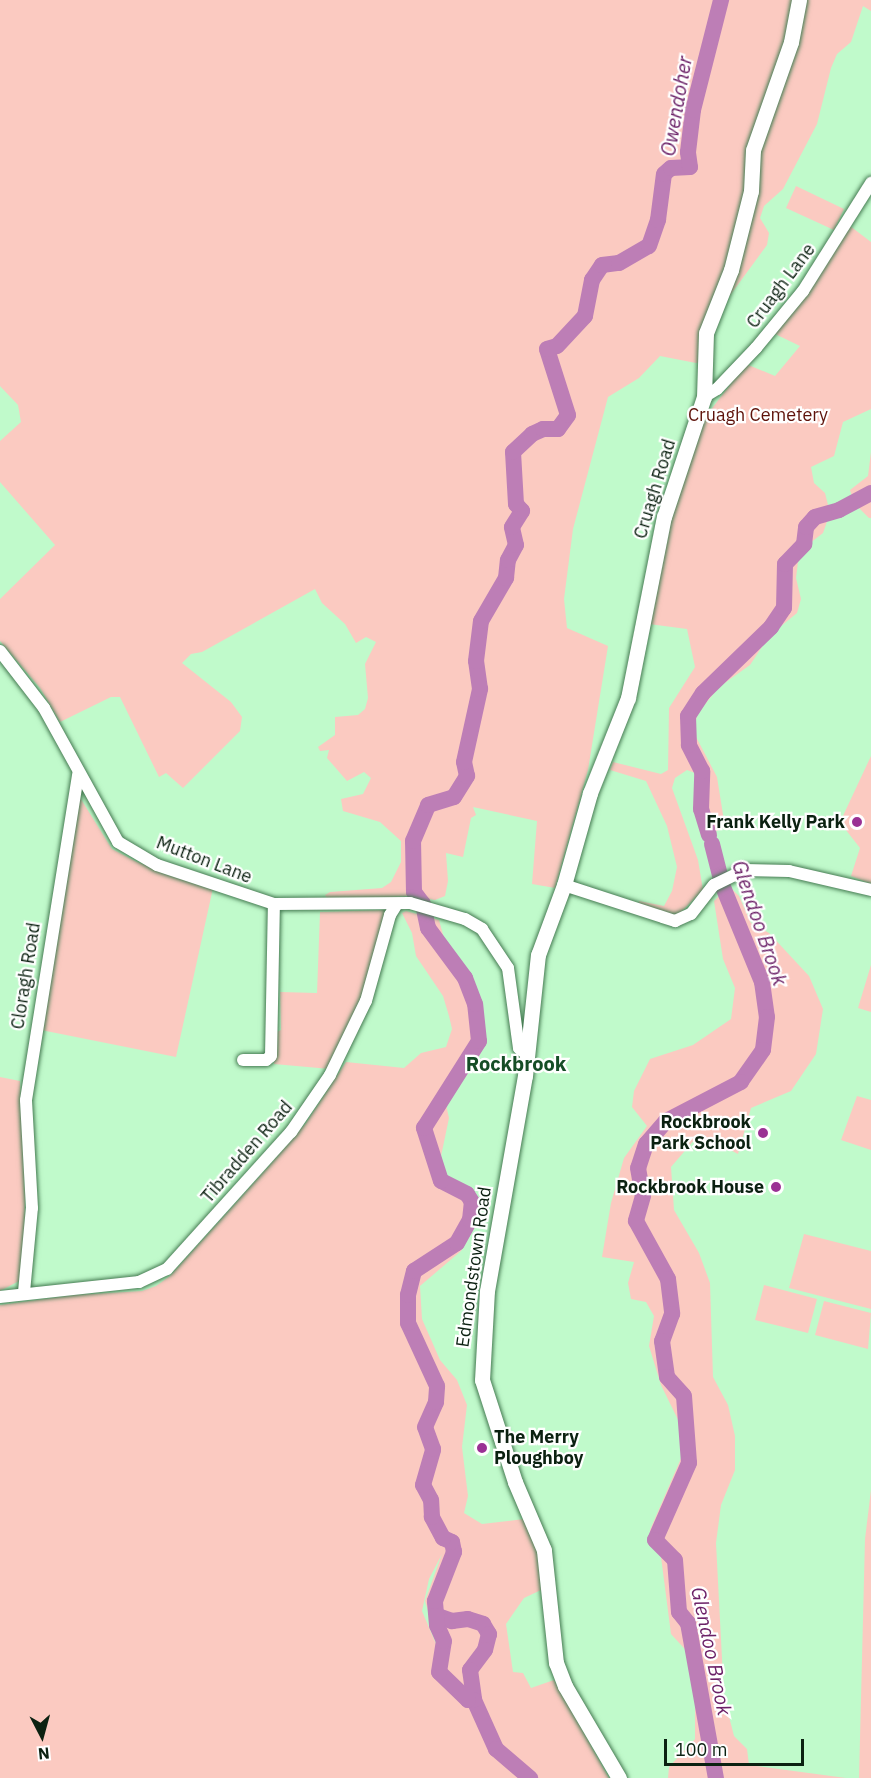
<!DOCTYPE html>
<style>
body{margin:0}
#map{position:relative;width:871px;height:1778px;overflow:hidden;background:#c0facb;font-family:"IBM Plex Sans",sans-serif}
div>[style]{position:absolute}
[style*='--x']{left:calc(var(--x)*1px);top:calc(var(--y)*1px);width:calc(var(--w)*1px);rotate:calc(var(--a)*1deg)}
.green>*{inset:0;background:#fbcac1}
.river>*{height:16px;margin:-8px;padding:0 8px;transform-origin:8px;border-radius:8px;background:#bd7eb6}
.roads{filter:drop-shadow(0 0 2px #457b52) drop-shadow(0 0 2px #457b52)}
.minor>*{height:12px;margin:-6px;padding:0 6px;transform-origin:6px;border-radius:6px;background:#fff}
.major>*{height:15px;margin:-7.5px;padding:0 7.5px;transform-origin:7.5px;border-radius:7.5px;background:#fff}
.dots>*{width:16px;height:16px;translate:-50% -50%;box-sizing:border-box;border:3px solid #fff;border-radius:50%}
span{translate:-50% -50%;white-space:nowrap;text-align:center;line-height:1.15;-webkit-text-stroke:4.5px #fff;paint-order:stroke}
.street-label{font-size:18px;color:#0b2111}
.park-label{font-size:18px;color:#5e120a}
.poi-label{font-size:18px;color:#0b2111;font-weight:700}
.right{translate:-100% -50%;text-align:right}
.left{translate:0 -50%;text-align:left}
.water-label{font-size:20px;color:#6c2268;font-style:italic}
.neighbourhood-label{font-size:20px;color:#154d26;font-weight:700}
.north{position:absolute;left:12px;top:1706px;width:60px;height:60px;-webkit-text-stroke:4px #fff;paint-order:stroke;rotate:174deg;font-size:16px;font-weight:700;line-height:24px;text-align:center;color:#0b2111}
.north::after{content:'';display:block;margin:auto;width:21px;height:27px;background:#0b2111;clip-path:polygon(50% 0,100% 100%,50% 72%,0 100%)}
.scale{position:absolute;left:664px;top:1739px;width:140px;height:27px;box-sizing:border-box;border:3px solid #0b2111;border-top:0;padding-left:8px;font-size:18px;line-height:21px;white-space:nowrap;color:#0b2111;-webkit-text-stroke:4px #fff;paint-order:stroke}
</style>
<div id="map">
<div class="green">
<i style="clip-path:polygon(0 0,871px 0,871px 11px,863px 6px,851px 42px,837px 54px,831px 68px,817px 124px,783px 189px,764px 206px,760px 218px,769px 233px,767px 245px,723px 305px,711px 339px,710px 360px,696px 363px,660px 356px,639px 378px,608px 397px,573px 529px,564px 599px,567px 628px,608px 646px,588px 770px,555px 888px,532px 884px,537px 821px,473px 807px,476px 815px,471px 818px,463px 857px,446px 853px,448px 881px,445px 896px,435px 900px,410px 896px,328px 900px,325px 895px,330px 892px,382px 888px,391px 882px,401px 862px,401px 841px,380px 822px,343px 811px,341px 799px,363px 794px,371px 778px,364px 772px,347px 781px,327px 758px,329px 750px,320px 751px,318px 747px,335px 735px,335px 717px,358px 715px,365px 709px,368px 698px,365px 664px,376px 642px,366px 637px,356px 643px,345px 624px,322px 603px,315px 589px,202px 652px,191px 654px,182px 663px,231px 702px,242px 717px,240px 731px,183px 788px,166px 773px,159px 777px,120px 697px,111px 697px,60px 722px,40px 688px,0 641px,0 599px,55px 545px,0 482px,0 441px,21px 422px,18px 405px,0 386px)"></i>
<i style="clip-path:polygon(796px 186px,844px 209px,834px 230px,786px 208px)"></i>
<i style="clip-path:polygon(850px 226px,871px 242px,871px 409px,843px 422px,834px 456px,811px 467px,814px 483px,825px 493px,830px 513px,823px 533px,805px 547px,798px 562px,796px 578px,801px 599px,797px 613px,769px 636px,750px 665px,719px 687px,697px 714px,694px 733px,717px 777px,725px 827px,712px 833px,708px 828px,695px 773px,687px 770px,675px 778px,672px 788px,698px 860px,703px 890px,677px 916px,637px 908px,639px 901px,664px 906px,672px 891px,677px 867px,667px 826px,646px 781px,610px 770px,613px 762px,661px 774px,668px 770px,669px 708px,695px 667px,687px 629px,649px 624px,657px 564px,696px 438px,706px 416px,746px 364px,775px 376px,800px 346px,773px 333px,817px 277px)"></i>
<i style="clip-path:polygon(871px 452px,871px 518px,869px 518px,854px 503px,850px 490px,868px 476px)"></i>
<i style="clip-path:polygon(871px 756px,871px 884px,851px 876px,860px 848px,842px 825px,842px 818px)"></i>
<i style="clip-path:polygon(79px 796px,112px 849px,137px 862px,213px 888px,176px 1057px,41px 1030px)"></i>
<i style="clip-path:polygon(729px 886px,739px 896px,751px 923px,769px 933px,809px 976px,823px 1009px,816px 1054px,791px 1091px,751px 1108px,738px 1154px,709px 1139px,695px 1139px,671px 1167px,674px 1210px,699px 1253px,710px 1283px,713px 1377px,728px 1405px,735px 1436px,735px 1470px,721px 1505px,716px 1543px,724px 1697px,734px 1736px,747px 1749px,749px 1765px,846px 1778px,668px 1778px,669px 1767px,695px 1739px,695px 1675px,693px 1658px,671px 1634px,661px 1557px,650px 1530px,685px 1449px,682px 1428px,661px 1385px,649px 1346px,654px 1316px,646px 1302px,631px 1299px,628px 1283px,634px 1262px,602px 1257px,611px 1203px,624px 1158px,647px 1126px,632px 1107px,634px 1091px,650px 1059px,693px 1045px,731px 1019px,735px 988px,723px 959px,714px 901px)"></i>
<i style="clip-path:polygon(385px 910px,366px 985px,330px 1069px,274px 1064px,274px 1033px,281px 1030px,280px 992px,317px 993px,320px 912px)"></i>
<i style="clip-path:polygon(evenodd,406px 911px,439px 920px,452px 967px,481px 1012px,479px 1058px,445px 1100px,449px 1118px,440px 1161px,443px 1180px,473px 1194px,476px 1207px,472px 1232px,461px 1251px,420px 1286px,422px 1319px,440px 1360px,457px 1380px,467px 1405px,462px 1447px,468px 1496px,464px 1513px,482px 1524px,524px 1519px,538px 1549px,541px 1590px,524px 1598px,506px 1624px,513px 1672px,523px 1673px,531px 1688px,554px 1680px,609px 1778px,0 1778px,0 1305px,74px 1295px,142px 1291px,156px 1286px,170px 1276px,270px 1165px,306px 1123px,346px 1062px,404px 1068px,421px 1053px,446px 1047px,452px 1029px,449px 1016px,443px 996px,416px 956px,412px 933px,402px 913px,406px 911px,442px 1554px,425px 1601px,438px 1644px,437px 1677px,436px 1644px,422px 1611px,429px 1579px,442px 1554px)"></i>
<i style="clip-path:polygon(871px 965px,871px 1012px,858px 1008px)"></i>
<i style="clip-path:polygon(0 1077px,20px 1081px,25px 1197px,24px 1264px,19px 1281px,0 1291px)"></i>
<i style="clip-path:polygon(857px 1096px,871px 1100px,871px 1150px,841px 1140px)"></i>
<i style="clip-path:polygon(804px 1234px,871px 1251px,871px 1309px,789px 1288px)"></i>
<i style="clip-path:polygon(764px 1285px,817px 1299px,808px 1333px,755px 1320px)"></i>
<i style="clip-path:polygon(824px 1301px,871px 1313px,868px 1349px,815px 1335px)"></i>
<i style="clip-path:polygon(871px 1490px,871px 1778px,859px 1778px,865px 1539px)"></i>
</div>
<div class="river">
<i style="--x:709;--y:835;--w:27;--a:-107"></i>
<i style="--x:701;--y:809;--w:38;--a:-88"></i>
<i style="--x:702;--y:771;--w:29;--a:-117"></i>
<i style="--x:689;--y:745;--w:29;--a:-92"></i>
<i style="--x:688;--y:716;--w:27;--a:-57"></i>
<i style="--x:703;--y:693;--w:95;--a:-44.1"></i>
<i style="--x:771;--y:627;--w:23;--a:-56"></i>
<i style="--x:784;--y:608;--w:44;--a:-88.7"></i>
<i style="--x:785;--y:564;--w:28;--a:-46"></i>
<i style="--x:804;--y:544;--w:17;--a:-83"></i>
<i style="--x:806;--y:527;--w:13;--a:-48"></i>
<i style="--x:815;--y:517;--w:25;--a:-16"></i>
<i style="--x:839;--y:510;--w:36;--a:-28"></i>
<i style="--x:712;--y:844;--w:44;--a:75.7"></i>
<i style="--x:723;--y:887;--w:103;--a:67.7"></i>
<i style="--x:762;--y:982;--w:35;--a:82"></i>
<i style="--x:767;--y:1017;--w:33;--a:97"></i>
<i style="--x:763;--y:1050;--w:39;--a:125"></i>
<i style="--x:741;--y:1082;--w:85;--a:152.5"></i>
<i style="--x:666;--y:1121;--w:30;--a:131"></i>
<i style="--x:646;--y:1144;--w:25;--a:108"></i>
<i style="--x:638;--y:1168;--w:28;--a:80"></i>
<i style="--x:643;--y:1196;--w:26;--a:106"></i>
<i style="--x:636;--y:1221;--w:66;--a:61.1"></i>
<i style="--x:668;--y:1279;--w:35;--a:83"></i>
<i style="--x:672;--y:1314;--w:29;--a:110"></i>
<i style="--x:662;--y:1341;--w:36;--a:82"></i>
<i style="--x:667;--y:1377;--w:25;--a:48"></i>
<i style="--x:684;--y:1396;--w:67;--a:85.7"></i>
<i style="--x:689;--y:1463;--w:84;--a:113.8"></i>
<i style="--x:655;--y:1540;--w:28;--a:45"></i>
<i style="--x:675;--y:1560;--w:52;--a:85.6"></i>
<i style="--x:679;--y:1612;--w:14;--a:51"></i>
<i style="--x:688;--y:1623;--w:158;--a:79.8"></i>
<i style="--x:438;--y:1616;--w:15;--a:20"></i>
<i style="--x:452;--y:1621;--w:16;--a:-7"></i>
<i style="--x:468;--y:1619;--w:16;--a:18"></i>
<i style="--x:483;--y:1624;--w:12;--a:59"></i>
<i style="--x:489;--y:1634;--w:16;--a:104"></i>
<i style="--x:485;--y:1650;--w:25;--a:127"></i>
<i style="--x:470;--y:1670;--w:30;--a:82"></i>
<i style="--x:474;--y:1700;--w:54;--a:65.8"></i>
<i style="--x:496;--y:1749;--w:45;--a:40.5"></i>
<i style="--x:474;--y:1700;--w:6;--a:180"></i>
<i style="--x:468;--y:1700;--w:40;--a:-136"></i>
<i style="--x:439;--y:1672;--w:31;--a:-81"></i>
<i style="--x:444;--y:1641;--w:17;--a:-114"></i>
<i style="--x:437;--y:1625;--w:24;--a:-95"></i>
<i style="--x:435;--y:1601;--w:53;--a:-68.8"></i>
<i style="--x:454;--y:1552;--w:10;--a:-101"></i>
<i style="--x:452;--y:1542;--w:10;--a:-156"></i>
<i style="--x:443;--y:1538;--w:24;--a:-118"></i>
<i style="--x:432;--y:1517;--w:17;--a:-93"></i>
<i style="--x:431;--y:1500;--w:17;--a:-118"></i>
<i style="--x:423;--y:1485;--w:37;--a:-74"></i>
<i style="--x:433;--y:1449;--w:23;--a:-110"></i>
<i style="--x:425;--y:1427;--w:27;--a:-66"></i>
<i style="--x:436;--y:1402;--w:16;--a:-86"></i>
<i style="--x:437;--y:1386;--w:69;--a:-114.7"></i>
<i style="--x:408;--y:1323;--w:28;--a:-90"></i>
<i style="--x:408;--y:1295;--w:25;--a:-76"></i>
<i style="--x:414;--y:1271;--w:51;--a:-33.1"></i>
<i style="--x:457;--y:1243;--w:26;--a:-61"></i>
<i style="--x:470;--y:1220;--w:18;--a:-84"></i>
<i style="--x:472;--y:1202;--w:9;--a:-122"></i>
<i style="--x:467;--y:1194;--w:29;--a:-153"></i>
<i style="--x:441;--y:1181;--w:56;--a:-107.8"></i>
<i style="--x:424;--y:1128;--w:103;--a:-57.7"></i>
<i style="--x:479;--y:1041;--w:37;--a:-96"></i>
<i style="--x:475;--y:1004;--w:28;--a:-111"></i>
<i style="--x:465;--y:978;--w:62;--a:-126.5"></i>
<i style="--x:428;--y:928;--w:25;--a:-102"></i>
<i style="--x:423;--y:904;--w:15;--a:-127"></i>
<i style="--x:414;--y:892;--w:51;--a:-91.1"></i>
<i style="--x:413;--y:841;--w:39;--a:-67"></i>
<i style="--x:428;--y:805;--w:27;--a:-17"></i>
<i style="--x:454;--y:797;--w:25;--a:-58"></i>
<i style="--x:467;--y:776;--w:14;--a:-102"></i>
<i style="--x:464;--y:762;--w:75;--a:-77.6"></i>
<i style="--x:480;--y:689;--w:28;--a:-98"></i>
<i style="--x:476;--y:661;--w:40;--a:-82.9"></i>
<i style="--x:481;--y:621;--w:50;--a:-59.8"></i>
<i style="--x:506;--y:578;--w:18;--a:-84"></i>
<i style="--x:508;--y:560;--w:17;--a:-62"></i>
<i style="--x:516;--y:545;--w:18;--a:-103"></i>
<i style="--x:512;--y:527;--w:19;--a:-58"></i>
<i style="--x:522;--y:511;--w:9;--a:-131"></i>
<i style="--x:516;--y:504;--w:52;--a:-93.3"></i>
<i style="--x:513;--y:452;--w:26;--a:-43"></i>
<i style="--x:532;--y:434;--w:12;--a:-24"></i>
<i style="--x:543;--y:429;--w:15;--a:0"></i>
<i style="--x:558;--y:429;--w:17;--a:-54"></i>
<i style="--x:568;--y:415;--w:69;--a:-107.7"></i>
<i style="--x:547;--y:349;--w:10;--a:-17"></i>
<i style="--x:557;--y:346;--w:41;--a:-47"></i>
<i style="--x:585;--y:316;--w:37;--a:-79"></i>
<i style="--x:592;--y:280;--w:18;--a:-56"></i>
<i style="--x:602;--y:265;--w:17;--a:-7"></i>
<i style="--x:619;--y:263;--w:34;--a:-30"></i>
<i style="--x:649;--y:246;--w:28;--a:-71"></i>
<i style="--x:658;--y:220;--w:46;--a:-82.6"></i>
<i style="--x:664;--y:174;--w:9;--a:-41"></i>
<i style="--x:671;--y:168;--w:19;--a:-3"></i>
<i style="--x:690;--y:167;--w:15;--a:-98"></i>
<i style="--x:688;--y:152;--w:42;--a:-83.2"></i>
<i style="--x:693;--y:110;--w:114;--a:-75.7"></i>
</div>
<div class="roads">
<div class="minor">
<i style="--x:704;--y:397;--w:15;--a:-32"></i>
<i style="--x:717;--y:389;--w:57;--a:-46.4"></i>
<i style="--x:756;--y:348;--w:74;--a:-50.5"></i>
<i style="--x:803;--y:291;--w:128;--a:-57.8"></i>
<i style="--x:0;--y:651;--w:72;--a:52.3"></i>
<i style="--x:44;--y:708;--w:153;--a:61.1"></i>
<i style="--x:118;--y:842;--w:45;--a:30.5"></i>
<i style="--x:157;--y:865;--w:123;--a:18.4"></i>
<i style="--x:274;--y:904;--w:136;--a:-0.4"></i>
<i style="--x:410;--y:903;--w:57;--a:16.2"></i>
<i style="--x:465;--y:919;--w:20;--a:30"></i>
<i style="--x:482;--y:929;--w:47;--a:56.3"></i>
<i style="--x:508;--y:968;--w:81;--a:82.2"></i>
<i style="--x:519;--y:1048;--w:11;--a:41"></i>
<i style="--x:564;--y:885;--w:117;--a:18"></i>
<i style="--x:675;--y:921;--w:17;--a:-24"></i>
<i style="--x:691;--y:914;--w:37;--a:-52"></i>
<i style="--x:714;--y:885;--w:34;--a:-26"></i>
<i style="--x:745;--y:870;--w:44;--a:1.3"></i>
<i style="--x:789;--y:871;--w:84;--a:13"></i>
<i style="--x:243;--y:1060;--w:23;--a:0"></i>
<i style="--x:266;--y:1060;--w:6;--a:-39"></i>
<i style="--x:271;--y:1056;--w:152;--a:-88.9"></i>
<i style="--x:24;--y:1292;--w:84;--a:-84.6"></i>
<i style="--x:32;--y:1208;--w:108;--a:-93.2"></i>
<i style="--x:26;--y:1100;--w:330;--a:-80.9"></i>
<i style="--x:0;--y:1297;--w:140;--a:-6.2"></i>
<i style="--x:139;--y:1282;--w:31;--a:-25"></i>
<i style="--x:167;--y:1269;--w:185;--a:-47.9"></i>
<i style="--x:291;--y:1132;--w:69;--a:-55.6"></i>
<i style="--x:330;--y:1075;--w:82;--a:-64.1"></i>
<i style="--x:366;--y:1001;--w:89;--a:-74.4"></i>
<i style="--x:390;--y:915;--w:13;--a:-58"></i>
</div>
<div class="major">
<i style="--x:619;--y:1778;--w:107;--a:-120.4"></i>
<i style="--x:565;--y:1686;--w:25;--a:-111"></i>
<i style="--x:556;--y:1663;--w:114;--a:-96.1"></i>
<i style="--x:544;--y:1550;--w:74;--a:-113.1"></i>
<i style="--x:515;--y:1482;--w:107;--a:-107.9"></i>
<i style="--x:482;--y:1380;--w:89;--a:-86.8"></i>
<i style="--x:487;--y:1291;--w:218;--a:-80"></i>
<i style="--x:525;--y:1076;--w:122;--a:-83.9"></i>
<i style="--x:538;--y:955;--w:75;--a:-69.6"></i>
<i style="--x:564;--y:885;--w:96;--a:-74.2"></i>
<i style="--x:590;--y:793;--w:102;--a:-68.2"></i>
<i style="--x:628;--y:698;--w:185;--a:-78.8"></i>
<i style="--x:664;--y:517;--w:126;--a:-71.6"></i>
<i style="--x:704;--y:397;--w:64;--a:-88.2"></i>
<i style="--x:706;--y:333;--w:68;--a:-68.4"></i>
<i style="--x:731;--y:270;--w:81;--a:-75.8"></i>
<i style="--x:751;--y:191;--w:41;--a:-87.2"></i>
<i style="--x:753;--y:150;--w:114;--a:-70.6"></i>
<i style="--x:791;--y:42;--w:43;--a:-79.2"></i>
</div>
</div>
<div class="dots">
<i style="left:857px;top:822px;background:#9a3194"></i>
<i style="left:763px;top:1133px;background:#9a3194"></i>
<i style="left:776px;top:1187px;background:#9a3194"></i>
<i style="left:482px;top:1448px;background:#9a3194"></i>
</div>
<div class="street-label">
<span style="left:781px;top:286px;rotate:-53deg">Cruagh Lane</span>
<span style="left:655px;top:489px;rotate:-73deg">Cruagh Road</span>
<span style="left:204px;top:860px;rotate:21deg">Mutton Lane</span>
<span style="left:26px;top:976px;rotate:-81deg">Cloragh Road</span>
<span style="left:247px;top:1152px;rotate:-49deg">Tibradden Road</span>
<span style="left:474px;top:1267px;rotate:-82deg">Edmondstown Road</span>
</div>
<div class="park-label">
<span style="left:758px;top:415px">Cruagh Cemetery</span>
</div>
<div class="poi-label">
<span class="right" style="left:845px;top:822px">Frank Kelly Park</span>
<span class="right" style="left:751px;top:1133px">Rockbrook<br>Park School</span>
<span class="right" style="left:764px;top:1187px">Rockbrook House</span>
<span class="left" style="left:494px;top:1448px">The Merry<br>Ploughboy</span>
</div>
<div class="water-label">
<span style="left:676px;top:106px;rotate:-80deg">Owendoher</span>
<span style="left:760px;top:923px;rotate:71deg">Glendoo Brook</span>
<span style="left:712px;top:1651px;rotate:78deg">Glendoo Brook</span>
</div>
<div class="neighbourhood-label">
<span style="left:516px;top:1063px">Rockbrook</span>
</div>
<div class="north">N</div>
<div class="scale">100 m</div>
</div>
